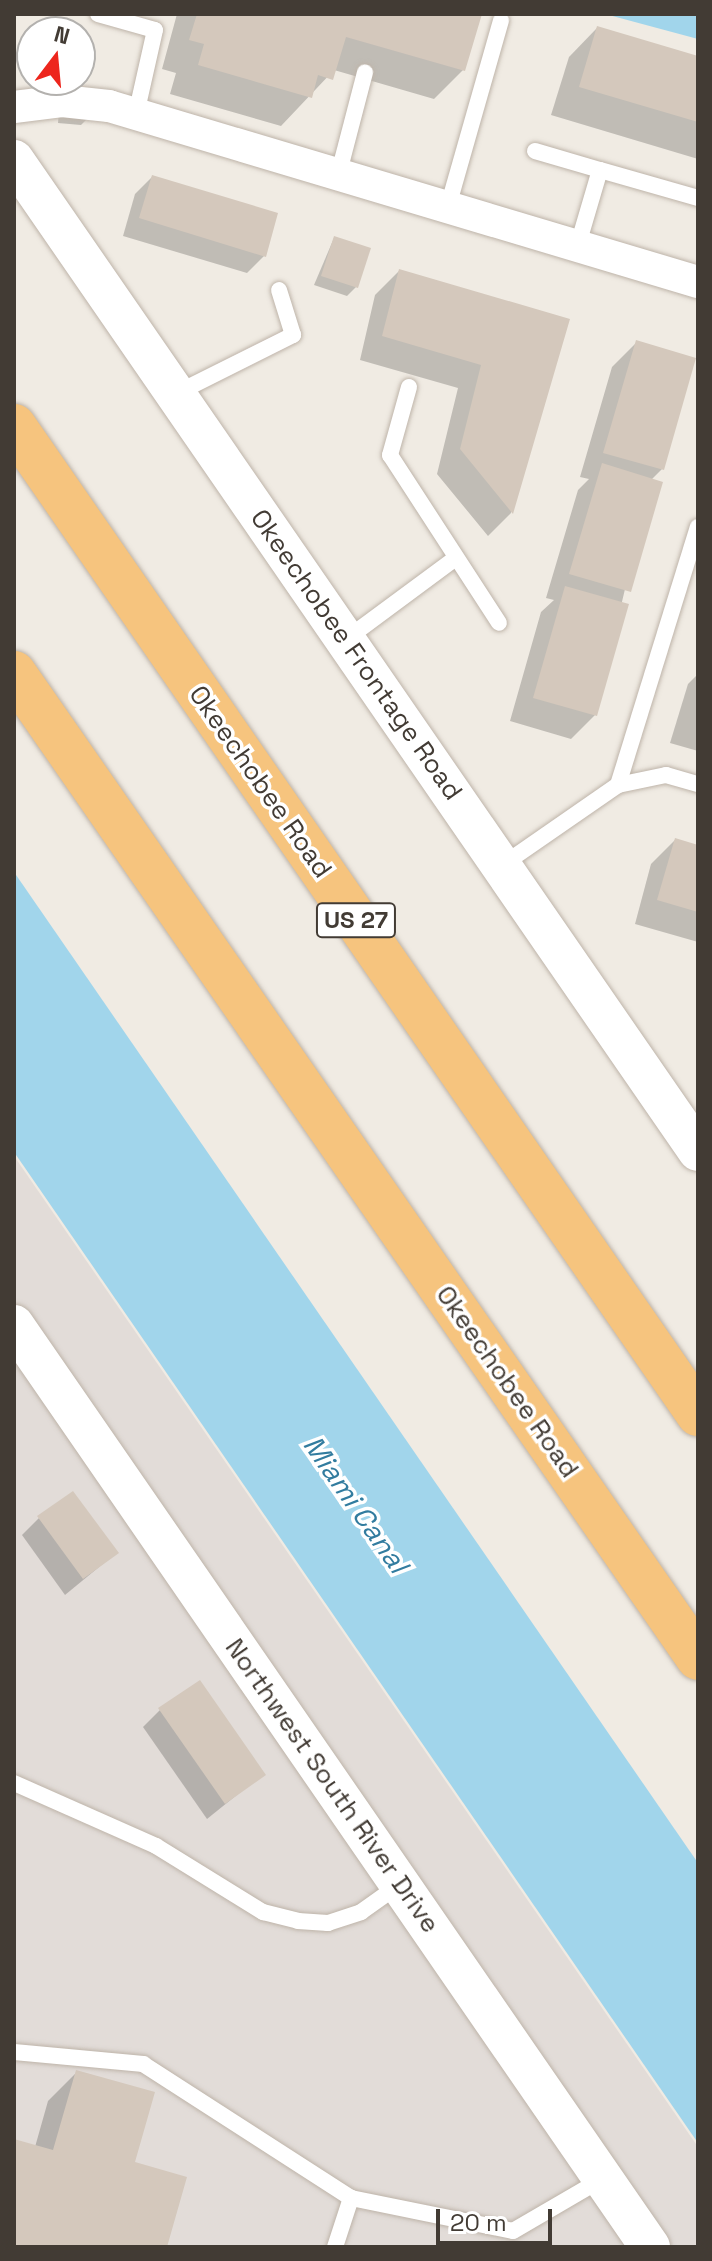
<!DOCTYPE html>
<style>
body{margin:0}
#map{position:relative;width:712px;height:2261px;overflow:hidden;background:#f0ebe3;font-family:"Space Grotesk",sans-serif}
div>[style]{position:absolute}
[style*='--x']{left:calc(var(--x)*1px);top:calc(var(--y)*1px);width:calc(var(--w)*1px);rotate:calc(var(--a)*1deg)}
.industrial>*{inset:0;background:#e2dcd8}
.water>*{inset:0;background:#a1d5eb}
.shadow>*{inset:0;background:#0003}
.building>*{inset:0;background:#d4c8bc}
.roads{filter:drop-shadow(0 0 2px #beb4a9) drop-shadow(0 0 2px #beb4a9)}
.service>*{height:16px;margin:-8px;padding:0 8px;transform-origin:8px;border-radius:8px;background:#fff}
.minor>*{height:32px;margin:-16px;padding:0 16px;transform-origin:16px;border-radius:16px;background:#fff}
.tertiary>*{height:40px;margin:-20px;padding:0 20px;transform-origin:20px;border-radius:20px;background:#fff}
.trunk>*{height:44px;margin:-22px;padding:0 22px;transform-origin:22px;border-radius:22px;background:#f6c47e}
span{translate:-50% -50%;white-space:nowrap;text-align:center;line-height:1.15;-webkit-text-stroke:7px #fff;paint-order:stroke}
.shield-label span{padding:2px 6px;background:#fff;border:2px solid;border-radius:6px;-webkit-text-stroke-width:0}
.shield-label{font-size:24px;color:#423b34;font-weight:700}
.street-label{font-size:26px;color:#423b34}
.water-label{font-size:28px;color:#327c9f;font-style:italic}
.frame{position:absolute;inset:0;border:16px solid #423b34;pointer-events:none}
.north{position:absolute;left:16px;top:16px;width:80px;height:80px;box-sizing:border-box;background:#fff;border:2px solid #b3b1ae;border-radius:50%;rotate:16deg;font-size:22px;font-weight:700;line-height:32px;text-align:center;color:#423b34}
.north::after{content:'';display:block;margin:auto;width:28px;height:36px;background:#ed261d;clip-path:polygon(50% 0,100% 100%,50% 72%,0 100%)}
.scale{position:absolute;left:436px;top:2209px;width:116px;height:36px;box-sizing:border-box;border:4px solid #423b34;border-top:0;padding-left:10px;font-size:24px;line-height:28px;white-space:nowrap;color:#423b34;-webkit-text-stroke:6px #fff;paint-order:stroke}
</style>
<div id="map">
<div class="industrial">
<i style="clip-path:polygon(14px 1156px,698px 2147px,698px 2247px,14px 2247px)"></i>
</div>
<div class="water">
<i style="clip-path:polygon(605px 14px,698px 14px,698px 39px)"></i>
<i style="clip-path:polygon(14px 872px,698px 1863px,698px 2143px,14px 1152px)"></i>
</div>
<div class="shadow">
<i style="clip-path:polygon(177px 14px,480px 14px,463px 70px,434px 99px,334px 70px,281px 126px,170px 94px,176px 73px,162px 69px)"></i>
<i style="clip-path:polygon(597px 28px,698px 58px,698px 159px,551px 115px,569px 57px)"></i>
<i style="clip-path:polygon(59px 112px,90px 116px,81px 125px,58px 123px)"></i>
<i style="clip-path:polygon(152px 177px,264px 256px,247px 273px,123px 236px,135px 194px)"></i>
<i style="clip-path:polygon(334px 238px,356px 287px,347px 296px,314px 285px)"></i>
<i style="clip-path:polygon(399px 271px,568px 320px,511px 513px,488px 536px,437px 474px,458px 388px,360px 360px,375px 295px)"></i>
<i style="clip-path:polygon(636px 343px,662px 469px,651px 480px,595px 715px,571px 739px,510px 721px,541px 612px,554px 600px,546px 598px,578px 490px,589px 479px,580px 477px,612px 367px)"></i>
<i style="clip-path:polygon(698px 674px,698px 751px,670px 743px,688px 684px)"></i>
<i style="clip-path:polygon(675px 840px,698px 847px,698px 942px,635px 924px,651px 864px)"></i>
<i style="clip-path:polygon(39px 1518px,116px 1553px,65px 1595px,22px 1535px)"></i>
<i style="clip-path:polygon(160px 1710px,263px 1774px,207px 1819px,143px 1727px)"></i>
<i style="clip-path:polygon(77px 2072px,165px 2247px,14px 2247px,14px 2141px,35px 2147px,48px 2101px)"></i>
</div>
<div class="building">
<i style="clip-path:polygon(197px 14px,482px 14px,465px 71px,346px 37px,333px 80px,318px 75px,312px 98px,198px 65px,204px 44px,189px 40px)"></i>
<i style="clip-path:polygon(597px 26px,698px 56px,698px 122px,579px 87px)"></i>
<i style="clip-path:polygon(152px 175px,278px 213px,266px 257px,139px 218px)"></i>
<i style="clip-path:polygon(334px 236px,371px 248px,358px 288px,321px 276px)"></i>
<i style="clip-path:polygon(399px 269px,570px 319px,513px 514px,460px 449px,481px 365px,382px 336px)"></i>
<i style="clip-path:polygon(636px 340px,696px 358px,664px 470px,603px 453px)"></i>
<i style="clip-path:polygon(602px 463px,663px 482px,631px 592px,569px 574px)"></i>
<i style="clip-path:polygon(565px 586px,629px 604px,597px 716px,533px 698px)"></i>
<i style="clip-path:polygon(675px 838px,698px 845px,698px 912px,657px 900px)"></i>
<i style="clip-path:polygon(73px 1491px,119px 1553px,83px 1579px,37px 1516px)"></i>
<i style="clip-path:polygon(200px 1680px,266px 1775px,225px 1804px,158px 1708px)"></i>
<i style="clip-path:polygon(76px 2070px,155px 2092px,135px 2162px,187px 2177px,167px 2247px,14px 2247px,14px 2139px,53px 2150px)"></i>
</div>
<div class="roads">
<div class="service">
<i style="--x:98;--y:14;--w:59;--a:15.7"></i>
<i style="--x:155;--y:30;--w:86;--a:102.7"></i>
<i style="--x:535;--y:151;--w:68;--a:16.3"></i>
<i style="--x:338;--y:176;--w:107;--a:-75.4"></i>
<i style="--x:447;--y:210;--w:197;--a:-74.1"></i>
<i style="--x:577;--y:248;--w:81;--a:-73.6"></i>
<i style="--x:600;--y:170;--w:102;--a:15.9"></i>
<i style="--x:409;--y:387;--w:71;--a:105.6"></i>
<i style="--x:390;--y:455;--w:200;--a:57"></i>
<i style="--x:177;--y:393;--w:130;--a:-26.6"></i>
<i style="--x:293;--y:335;--w:47;--a:-107.3"></i>
<i style="--x:345;--y:640;--w:138;--a:-36.5"></i>
<i style="--x:618;--y:785;--w:49;--a:-11.8"></i>
<i style="--x:666;--y:775;--w:33;--a:16"></i>
<i style="--x:501;--y:866;--w:142;--a:-34.7"></i>
<i style="--x:618;--y:785;--w:270;--a:-72.8"></i>
<i style="--x:14;--y:1783;--w:155;--a:23.9"></i>
<i style="--x:156;--y:1846;--w:126;--a:31.7"></i>
<i style="--x:263;--y:1912;--w:36;--a:14"></i>
<i style="--x:298;--y:1921;--w:30;--a:4"></i>
<i style="--x:328;--y:1923;--w:35;--a:-18"></i>
<i style="--x:361;--y:1912;--w:47;--a:-35.4"></i>
<i style="--x:14;--y:2052;--w:130;--a:5.3"></i>
<i style="--x:143;--y:2064;--w:247;--a:32.8"></i>
<i style="--x:335;--y:2247;--w:52;--a:-71.9"></i>
<i style="--x:351;--y:2198;--w:165;--a:11.5"></i>
<i style="--x:513;--y:2231;--w:103;--a:-30.3"></i>
</div>
<div class="minor">
<i style="--x:14;--y:107;--w:48;--a:-7.1"></i>
<i style="--x:62;--y:101;--w:47;--a:6.1"></i>
<i style="--x:109;--y:106;--w:615;--a:16.64"></i>
</div>
<div class="tertiary">
<i style="--x:14;--y:160;--w:1204;--a:55.39"></i>
<i style="--x:14;--y:1325;--w:1120;--a:55.4"></i>
</div>
<div class="trunk">
<i style="--x:14;--y:426;--w:1202;--a:55.3"></i>
<i style="--x:14;--y:673;--w:1199;--a:55.22"></i>
</div>
</div>
<div class="shield-label">
<span style="left:356px;top:920px">US 27</span>
</div>
<div class="street-label">
<span style="left:356px;top:655px;rotate:55deg">Okeechobee Frontage Road</span>
<span style="left:260px;top:782px;rotate:55deg">Okeechobee Road</span>
<span style="left:507px;top:1382px;rotate:55deg">Okeechobee Road</span>
<span style="left:332px;top:1786px;rotate:55deg">Northwest South River Drive</span>
</div>
<div class="water-label">
<span style="left:356px;top:1504px;rotate:55deg">Miami Canal</span>
</div>
<div class="frame"></div>
<div class="north">N</div>
<div class="scale">20 m</div>
</div>
